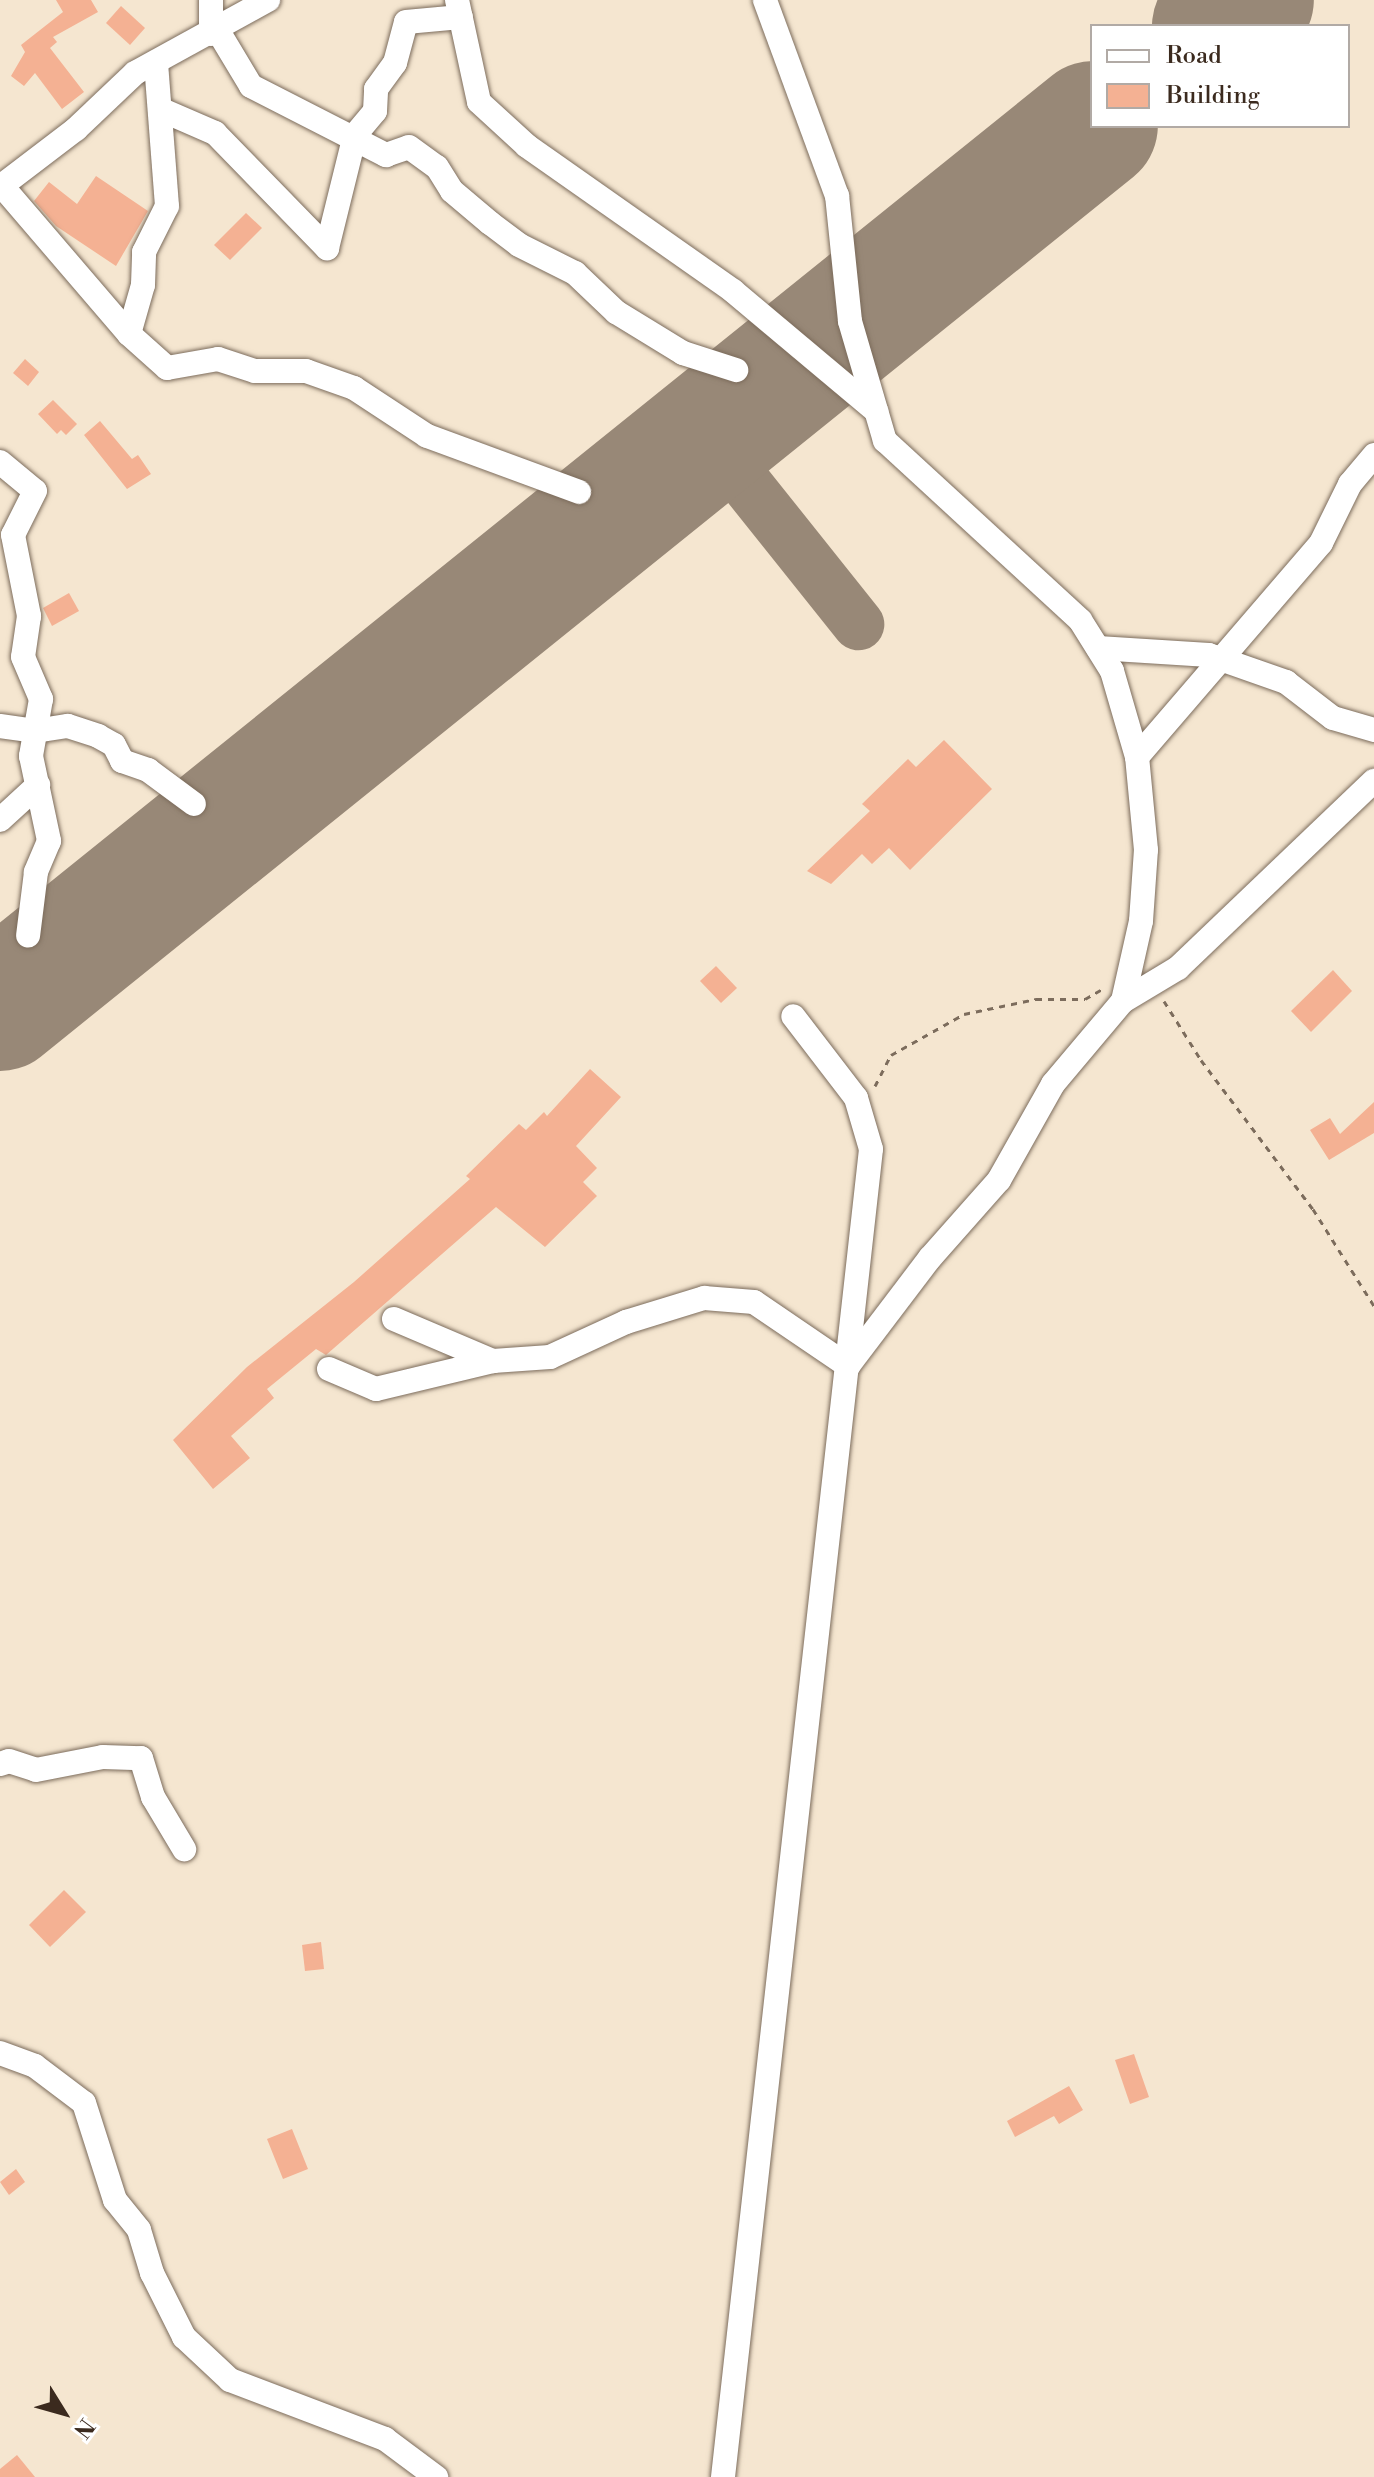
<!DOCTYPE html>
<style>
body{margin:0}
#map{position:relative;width:1374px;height:2477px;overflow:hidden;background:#f5e6d0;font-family:"Libre Bodoni",serif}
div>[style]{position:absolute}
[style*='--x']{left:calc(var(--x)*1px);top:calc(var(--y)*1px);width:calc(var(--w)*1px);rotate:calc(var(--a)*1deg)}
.taxiway>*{height:52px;margin:-26px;padding:0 26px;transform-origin:26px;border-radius:26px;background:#988877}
.runway>*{height:130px;margin:-65px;padding:0 65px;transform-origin:65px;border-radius:65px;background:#988877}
.building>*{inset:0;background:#f4b193}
.path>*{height:3px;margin-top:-1.5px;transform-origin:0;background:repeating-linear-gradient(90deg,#7c6c5c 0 6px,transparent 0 12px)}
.roads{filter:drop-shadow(0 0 2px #7c6c5c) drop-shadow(0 0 2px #7c6c5c)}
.minor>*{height:24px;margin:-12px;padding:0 12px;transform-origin:12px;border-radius:12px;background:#fff}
span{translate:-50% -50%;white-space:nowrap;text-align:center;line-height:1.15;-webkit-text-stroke:6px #fff;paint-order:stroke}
.legend{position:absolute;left:1090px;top:24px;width:260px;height:104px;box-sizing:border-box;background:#fff;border:2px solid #b1aaa5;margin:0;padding:10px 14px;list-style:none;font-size:24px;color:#3b2a1e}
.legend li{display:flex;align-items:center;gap:16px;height:40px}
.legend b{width:40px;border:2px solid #b1aaa5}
.north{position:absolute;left:24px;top:2373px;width:80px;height:80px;-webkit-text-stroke:6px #fff;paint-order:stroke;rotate:127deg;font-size:22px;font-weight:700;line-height:32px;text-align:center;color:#3b2a1e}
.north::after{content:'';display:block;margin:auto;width:28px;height:36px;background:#3b2a1e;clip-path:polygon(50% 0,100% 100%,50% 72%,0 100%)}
</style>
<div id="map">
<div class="taxiway">
<i style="--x:708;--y:436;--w:241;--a:51.4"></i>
</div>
<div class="runway">
<i style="--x:1217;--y:26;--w:41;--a:-39.1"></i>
<i style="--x:0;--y:1006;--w:1403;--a:-38.84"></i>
</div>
<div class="building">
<i style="clip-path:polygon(56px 0,91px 0,98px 12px,53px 37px,57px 42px,50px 48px,84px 92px,62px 109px,35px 73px,24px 86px,11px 76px,25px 52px,21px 45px,63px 12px)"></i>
<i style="clip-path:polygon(121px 6px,145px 28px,130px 45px,106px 23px)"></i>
<i style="clip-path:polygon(96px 176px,148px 211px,116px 266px,56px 226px,34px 201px,49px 182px,77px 204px)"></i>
<i style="clip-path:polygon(246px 213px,262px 228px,230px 260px,214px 245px)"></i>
<i style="clip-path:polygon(25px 359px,39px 372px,28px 386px,13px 373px)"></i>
<i style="clip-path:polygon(53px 400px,77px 424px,66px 435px,61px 430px,57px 434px,38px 414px)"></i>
<i style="clip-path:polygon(100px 421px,132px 459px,138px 455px,151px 474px,127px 489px,84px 435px)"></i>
<i style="clip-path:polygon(69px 593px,79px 611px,52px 626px,43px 608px)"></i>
<i style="clip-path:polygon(944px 740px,992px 789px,910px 870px,889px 848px,872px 864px,862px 854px,831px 884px,807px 871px,870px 811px,862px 804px,908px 759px,916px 767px)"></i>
<i style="clip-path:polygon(716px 966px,737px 988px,721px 1003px,700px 981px)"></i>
<i style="clip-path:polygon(1333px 970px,1352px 991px,1311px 1032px,1291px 1011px)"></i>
<i style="clip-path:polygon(590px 1069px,621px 1097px,576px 1146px,597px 1168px,583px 1182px,597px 1196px,545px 1247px,496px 1207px,326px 1355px,316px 1349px,267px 1389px,274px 1398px,231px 1436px,250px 1458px,213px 1489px,173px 1440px,247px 1367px,354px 1282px,470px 1179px,466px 1176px,519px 1124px,526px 1130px,544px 1112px,547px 1116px)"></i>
<i style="clip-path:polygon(1374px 1102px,1374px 1133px,1329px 1160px,1310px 1130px,1330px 1118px,1340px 1134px)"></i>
<i style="clip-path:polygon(64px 1890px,86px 1912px,50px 1947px,29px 1925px)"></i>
<i style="clip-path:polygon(321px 1942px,324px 1969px,305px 1971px,302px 1945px)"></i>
<i style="clip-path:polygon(1134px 2054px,1149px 2097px,1130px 2104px,1115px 2060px)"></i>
<i style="clip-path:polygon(1069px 2086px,1083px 2110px,1059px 2124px,1054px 2116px,1015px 2137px,1007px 2121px)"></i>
<i style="clip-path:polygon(292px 2129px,308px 2169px,283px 2179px,267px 2139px)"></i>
<i style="clip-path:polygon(16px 2169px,25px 2182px,9px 2195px,0 2182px)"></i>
<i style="clip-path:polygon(17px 2455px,35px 2477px,0 2477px,0 2469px)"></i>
</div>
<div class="path">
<i style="--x:1164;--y:1001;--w:70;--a:57.9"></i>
<i style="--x:1201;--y:1060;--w:186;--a:53.1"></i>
<i style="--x:1313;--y:1209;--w:115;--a:57.8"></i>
<i style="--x:875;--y:1086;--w:35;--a:-63"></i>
<i style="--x:891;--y:1055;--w:84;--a:-29.3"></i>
<i style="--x:964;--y:1014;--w:74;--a:-11.8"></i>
<i style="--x:1036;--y:999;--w:49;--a:0"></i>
<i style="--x:1085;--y:999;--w:22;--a:-30"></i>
</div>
<div class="roads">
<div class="minor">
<i style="--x:211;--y:0;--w:34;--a:90"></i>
<i style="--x:457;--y:0;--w:104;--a:77.8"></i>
<i style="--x:479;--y:102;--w:65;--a:42.5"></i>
<i style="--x:527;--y:146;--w:252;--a:35.1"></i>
<i style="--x:733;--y:291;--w:187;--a:40"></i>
<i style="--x:218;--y:31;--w:64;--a:59"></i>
<i style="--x:251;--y:86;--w:152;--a:27.1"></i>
<i style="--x:386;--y:155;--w:24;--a:-19"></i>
<i style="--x:409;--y:147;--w:34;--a:36"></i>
<i style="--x:437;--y:167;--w:28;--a:58"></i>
<i style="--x:452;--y:191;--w:50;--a:40.1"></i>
<i style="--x:490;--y:223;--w:36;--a:37"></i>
<i style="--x:519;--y:245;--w:63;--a:26.6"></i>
<i style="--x:575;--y:273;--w:57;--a:43.6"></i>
<i style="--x:616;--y:312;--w:79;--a:31.5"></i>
<i style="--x:683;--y:353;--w:56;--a:17.8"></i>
<i style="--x:162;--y:110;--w:58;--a:23.5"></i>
<i style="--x:215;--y:133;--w:161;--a:45.8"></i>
<i style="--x:327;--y:248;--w:116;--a:-76.1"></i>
<i style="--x:355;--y:135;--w:31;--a:-50"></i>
<i style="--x:375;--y:111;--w:22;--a:-87"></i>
<i style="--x:376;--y:89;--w:32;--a:-54"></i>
<i style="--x:395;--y:63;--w:42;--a:-75"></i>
<i style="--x:406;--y:22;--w:55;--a:-5.2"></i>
<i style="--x:2;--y:186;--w:195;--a:49.4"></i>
<i style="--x:129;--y:334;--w:51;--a:41.8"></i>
<i style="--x:167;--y:368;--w:52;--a:-10"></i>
<i style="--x:218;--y:359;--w:39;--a:18"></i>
<i style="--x:255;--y:371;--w:51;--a:0"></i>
<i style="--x:306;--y:371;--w:51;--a:19.5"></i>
<i style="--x:354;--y:388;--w:87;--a:33.3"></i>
<i style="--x:427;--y:436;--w:162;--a:20.2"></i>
<i style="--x:0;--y:187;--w:96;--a:-37.3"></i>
<i style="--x:76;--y:129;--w:81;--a:-43.5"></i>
<i style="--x:135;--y:73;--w:152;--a:-28.8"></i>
<i style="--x:129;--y:334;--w:51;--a:-74.1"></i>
<i style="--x:143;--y:285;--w:33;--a:-88"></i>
<i style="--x:144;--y:252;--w:51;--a:-63.4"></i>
<i style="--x:167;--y:206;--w:143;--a:-94.4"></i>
<i style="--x:0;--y:462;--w:45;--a:39.6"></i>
<i style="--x:35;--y:491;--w:49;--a:116.6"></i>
<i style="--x:13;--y:535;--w:83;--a:78.8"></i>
<i style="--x:29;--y:616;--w:41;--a:98.3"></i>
<i style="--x:23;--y:657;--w:46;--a:66.8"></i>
<i style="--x:41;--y:699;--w:58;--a:100"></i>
<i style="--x:31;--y:756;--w:87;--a:78"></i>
<i style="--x:49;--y:841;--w:34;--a:113"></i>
<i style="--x:36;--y:872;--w:64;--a:97.1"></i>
<i style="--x:1098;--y:648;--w:111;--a:3.6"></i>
<i style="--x:1209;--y:655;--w:82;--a:19.3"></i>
<i style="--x:1286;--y:682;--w:59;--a:37.5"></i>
<i style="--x:1333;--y:718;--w:43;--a:16.3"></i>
<i style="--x:0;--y:726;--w:35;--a:8"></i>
<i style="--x:35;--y:731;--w:33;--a:-9"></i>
<i style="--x:68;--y:726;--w:32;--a:18"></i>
<i style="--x:98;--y:736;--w:18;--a:29"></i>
<i style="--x:114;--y:745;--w:18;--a:63"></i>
<i style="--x:122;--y:761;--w:28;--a:19"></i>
<i style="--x:148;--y:770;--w:57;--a:36.5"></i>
<i style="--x:1137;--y:757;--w:282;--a:-49.3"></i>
<i style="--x:1321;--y:543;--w:66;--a:-63.8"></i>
<i style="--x:1350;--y:484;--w:38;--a:-50"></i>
<i style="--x:0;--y:820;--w:52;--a:-42.6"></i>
<i style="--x:1123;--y:1001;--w:64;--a:-31"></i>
<i style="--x:1178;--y:968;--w:271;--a:-43.7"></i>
<i style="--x:394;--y:1319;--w:108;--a:23"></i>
<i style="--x:493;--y:1361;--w:57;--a:-4"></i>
<i style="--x:550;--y:1357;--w:84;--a:-24.7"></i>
<i style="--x:626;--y:1322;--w:82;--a:-17.1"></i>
<i style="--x:704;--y:1298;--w:50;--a:4.6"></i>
<i style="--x:754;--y:1302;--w:114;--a:34.2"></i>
<i style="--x:848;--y:1366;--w:136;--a:-52.8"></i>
<i style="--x:930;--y:1258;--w:104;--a:-48.5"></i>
<i style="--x:999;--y:1180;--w:110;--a:-60.6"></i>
<i style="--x:1053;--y:1084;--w:109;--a:-49.9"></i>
<i style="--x:1123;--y:1001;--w:82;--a:-77.3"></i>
<i style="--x:1141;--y:921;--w:71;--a:-86"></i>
<i style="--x:1146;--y:850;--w:93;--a:-95.5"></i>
<i style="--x:1137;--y:757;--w:90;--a:-106.2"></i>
<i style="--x:1112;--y:671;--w:60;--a:-122.1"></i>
<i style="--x:1080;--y:620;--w:265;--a:-137.4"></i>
<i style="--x:885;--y:441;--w:125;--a:-106.3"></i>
<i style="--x:850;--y:321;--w:126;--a:-95.9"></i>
<i style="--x:837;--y:196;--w:209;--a:-110.2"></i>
<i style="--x:329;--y:1369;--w:51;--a:23.1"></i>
<i style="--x:376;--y:1389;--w:120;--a:-13.5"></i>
<i style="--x:0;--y:1764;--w:9;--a:-18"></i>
<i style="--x:9;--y:1761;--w:28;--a:18"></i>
<i style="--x:36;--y:1770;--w:68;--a:-11"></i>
<i style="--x:103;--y:1757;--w:38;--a:2"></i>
<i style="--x:141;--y:1758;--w:41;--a:72.9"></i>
<i style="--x:153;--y:1797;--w:61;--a:59.2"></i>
<i style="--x:0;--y:2053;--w:37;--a:20"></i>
<i style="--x:35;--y:2066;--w:61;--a:37.1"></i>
<i style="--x:84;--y:2103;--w:102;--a:72.3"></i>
<i style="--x:115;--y:2200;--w:38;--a:51"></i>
<i style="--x:139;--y:2230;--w:45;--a:73.2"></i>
<i style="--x:152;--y:2273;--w:72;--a:63.4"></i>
<i style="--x:184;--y:2337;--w:63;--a:43.1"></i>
<i style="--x:230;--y:2380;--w:166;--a:20.8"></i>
<i style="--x:385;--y:2439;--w:64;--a:36.7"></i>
<i style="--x:723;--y:2477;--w:1336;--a:-83.64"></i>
<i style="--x:871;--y:1149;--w:53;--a:-106.4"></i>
<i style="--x:856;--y:1098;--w:103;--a:-127.5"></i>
</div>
</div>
<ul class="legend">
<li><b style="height:10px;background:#fff"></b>Road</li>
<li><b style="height:22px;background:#f4b193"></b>Building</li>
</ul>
<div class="north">N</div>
</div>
